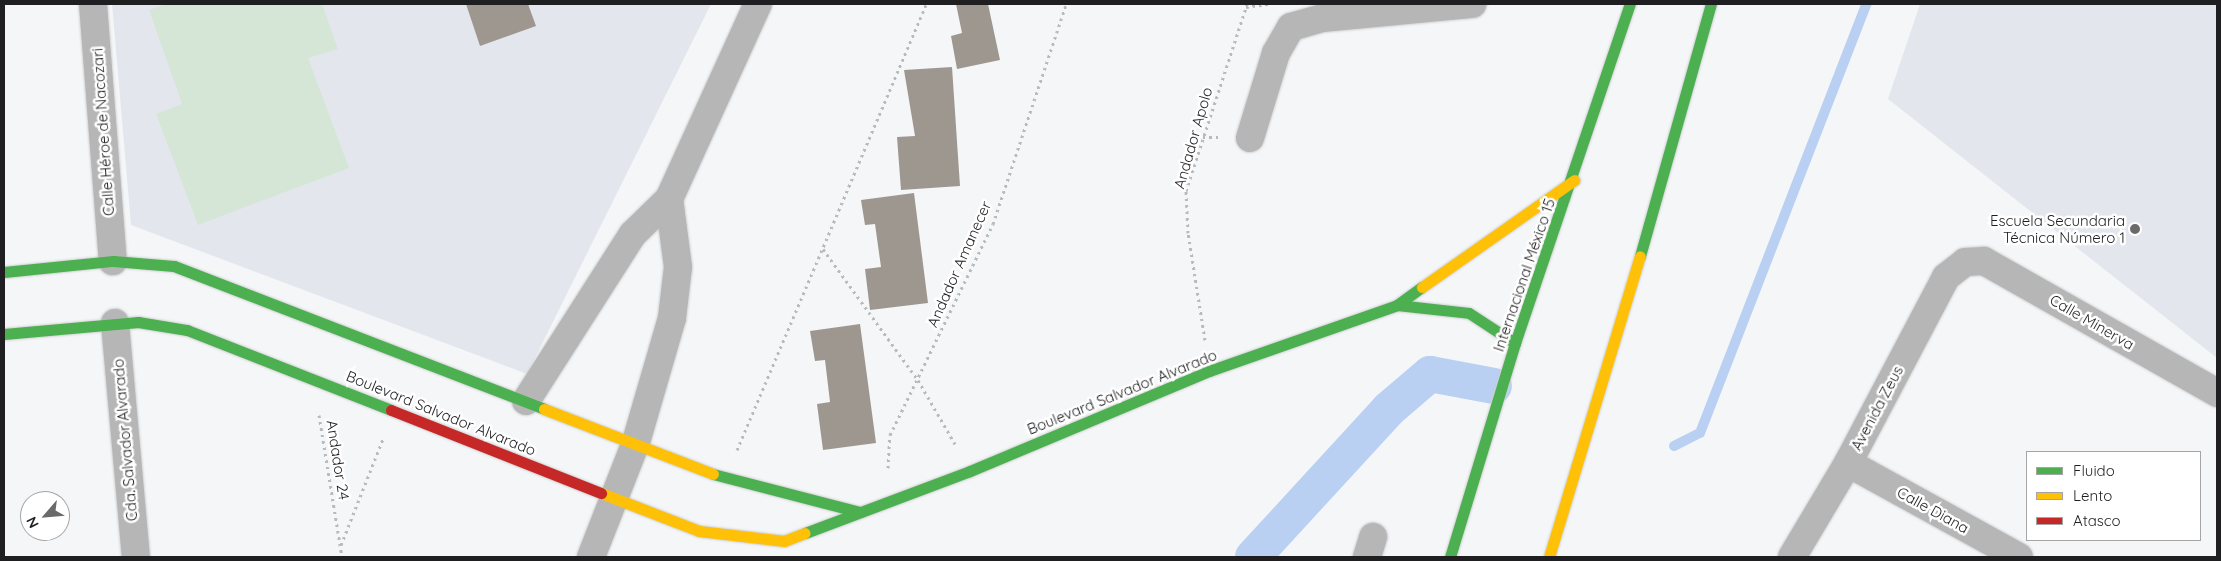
<!DOCTYPE html>
<meta charset="utf-8">
<style>
body{margin:0}
#map{position:relative;width:2221px;height:561px;overflow:hidden;background:#f4f6f8;font-family:Quicksand,sans-serif}
div>[style]{position:absolute}
[style*='--x']{left:calc(var(--x)*1px);top:calc(var(--y)*1px);width:calc(var(--w)*1px);rotate:calc(var(--a)*1deg)}
.built>*{inset:0;background:#e3e7ed}
.green>*{inset:0;background:#d5e6d6}
.stream>*{height:10px;margin:-5px;padding:0 5px;transform-origin:5px;border-radius:5px;background:#b9d0f3}
.canal>*{height:36px;margin:-18px;padding:0 18px;transform-origin:18px;border-radius:18px;background:#b9d0f3}
.building>*{inset:0;background:#9e9790}
.path>*{height:3px;margin-top:-1.5px;transform-origin:0;background:repeating-linear-gradient(90deg,#b8babc 0 2.5px,transparent 0 6.5px)}
.roads{filter:drop-shadow(0 0 1px #cecfd0) drop-shadow(0 0 1px #cecfd0)}
.street>*{height:28px;margin:-14px;padding:0 14px;transform-origin:14px;border-radius:14px;background:#b6b6b7}
.fast>*{height:11px;margin:-5.5px;padding:0 5.5px;transform-origin:5.5px;border-radius:5.5px;background:#4caf50}
.slow>*{height:11px;margin:-5.5px;padding:0 5.5px;transform-origin:5.5px;border-radius:5.5px;background:#ffc107}
.jam>*{height:11px;margin:-5.5px;padding:0 5.5px;transform-origin:5.5px;border-radius:5.5px;background:#c62828}
.dots>*{width:14px;height:14px;translate:-50% -50%;box-sizing:border-box;border:2px solid #fff;border-radius:50%}
span{translate:-50% -50%;white-space:nowrap;text-align:center;line-height:1.15;-webkit-text-stroke:5px #fff;paint-order:stroke}
.street-label{font-size:15px;color:#1f1f21}
.poi-label{font-size:15px;color:#1f1f21}
.right{translate:-100% -50%;text-align:right}
.frame{position:absolute;inset:0;border:5px solid #1f1f21;pointer-events:none}
.legend{position:absolute;left:2026px;top:451px;width:175px;height:90px;box-sizing:border-box;background:#fff;border:1px solid #a5a5a6;margin:0;padding:6px 9px;list-style:none;font-size:15px;color:#1f1f21}
.legend li{display:flex;align-items:center;gap:10px;height:25px}
.legend b{width:25px;border:1px solid #a5a5a6}
.north{position:absolute;left:20px;top:491px;width:50px;height:50px;box-sizing:border-box;background:#fff;border:1px solid #a5a5a6;border-radius:50%;rotate:243deg;font-size:14px;font-weight:700;line-height:20px;text-align:center;color:#1f1f21}
.north::after{content:'';display:block;margin:auto;width:18px;height:22px;background:#6a6a6c;clip-path:polygon(50% 0,100% 100%,50% 72%,0 100%)}
</style>
<div id="map">
<div class="built">
<i style="clip-path:polygon(112px 4px,711px 4px,527px 374px,131px 225px)"></i>
<i style="clip-path:polygon(1920px 4px,2217px 4px,2217px 358px,1888px 99px)"></i>
</div>
<div class="green">
<i style="clip-path:polygon(166px 4px,322px 4px,338px 49px,308px 58px,349px 168px,198px 225px,156px 114px,182px 104px,149px 10px)"></i>
</div>
<div class="stream">
<i style="--x:1674;--y:446;--w:29;--a:-27"></i>
<i style="--x:1700;--y:433;--w:460;--a:-68.8"></i>
</div>
<div class="canal">
<i style="--x:1253;--y:557;--w:201;--a:-47.4"></i>
<i style="--x:1389;--y:409;--w:54;--a:-40.5"></i>
<i style="--x:1430;--y:374;--w:65;--a:10.6"></i>
</div>
<div class="building">
<i style="clip-path:polygon(466px 4px,528px 4px,536px 26px,480px 46px)"></i>
<i style="clip-path:polygon(956px 4px,988px 4px,1000px 60px,957px 69px,951px 36px,962px 33px)"></i>
<i style="clip-path:polygon(952px 67px,960px 186px,901px 190px,897px 137px,915px 136px,904px 70px)"></i>
<i style="clip-path:polygon(914px 193px,928px 303px,870px 310px,865px 269px,881px 267px,875px 224px,865px 225px,861px 200px)"></i>
<i style="clip-path:polygon(860px 324px,876px 443px,823px 450px,817px 404px,830px 402px,825px 360px,815px 361px,810px 331px)"></i>
</div>
<div class="path">
<i style="--x:1246;--y:7;--w:22;--a:-8"></i>
<i style="--x:1203;--y:137;--w:16;--a:0"></i>
<i style="--x:823;--y:249;--w:162;--a:54.1"></i>
<i style="--x:918;--y:380;--w:74;--a:60"></i>
<i style="--x:1205;--y:340;--w:108;--a:-99"></i>
<i style="--x:1188;--y:233;--w:42;--a:-92.7"></i>
<i style="--x:1186;--y:191;--w:197;--a:-71.9"></i>
<i style="--x:319;--y:415;--w:144;--a:80.8"></i>
<i style="--x:737;--y:450;--w:484;--a:-67"></i>
<i style="--x:888;--y:468;--w:33;--a:-87"></i>
<i style="--x:890;--y:435;--w:235;--a:-64"></i>
<i style="--x:993;--y:224;--w:232;--a:-71.6"></i>
<i style="--x:341;--y:545;--w:114;--a:-68.4"></i>
</div>
<div class="roads">
<div class="street">
<i style="--x:93;--y:4;--w:258;--a:85.6"></i>
<i style="--x:1250;--y:138;--w:89;--a:-73"></i>
<i style="--x:1276;--y:53;--w:30;--a:-60"></i>
<i style="--x:1291;--y:27;--w:33;--a:-16"></i>
<i style="--x:1323;--y:18;--w:150;--a:-5.4"></i>
<i style="--x:115;--y:323;--w:235;--a:84.9"></i>
<i style="--x:526;--y:401;--w:198;--a:-57.4"></i>
<i style="--x:633;--y:234;--w:50;--a:-44.2"></i>
<i style="--x:669;--y:199;--w:214;--a:-65.5"></i>
<i style="--x:1848;--y:463;--w:195;--a:28.8"></i>
<i style="--x:591;--y:557;--w:123;--a:-68.6"></i>
<i style="--x:636;--y:442;--w:129;--a:-73.8"></i>
<i style="--x:672;--y:318;--w:51;--a:-83.3"></i>
<i style="--x:678;--y:267;--w:69;--a:-97.5"></i>
<i style="--x:1367;--y:557;--w:21;--a:-73"></i>
<i style="--x:1792;--y:557;--w:109;--a:-59.2"></i>
<i style="--x:1848;--y:463;--w:210;--a:-62.2"></i>
<i style="--x:1946;--y:277;--w:24;--a:-38"></i>
<i style="--x:1965;--y:262;--w:19;--a:-3"></i>
<i style="--x:1984;--y:261;--w:268;--a:29.5"></i>
</div>
<div class="fast">
<i style="--x:1640;--y:256;--w:262;--a:-74.3"></i>
<i style="--x:4;--y:272;--w:110;--a:-5.8"></i>
<i style="--x:113;--y:261;--w:61;--a:4.7"></i>
<i style="--x:174;--y:266;--w:397;--a:21.1"></i>
<i style="--x:1397;--y:305;--w:72;--a:6.3"></i>
<i style="--x:1469;--y:313;--w:55;--a:33.1"></i>
<i style="--x:4;--y:334;--w:135;--a:-5.1"></i>
<i style="--x:138;--y:322;--w:50;--a:9.3"></i>
<i style="--x:187;--y:330;--w:219;--a:21.4"></i>
<i style="--x:713;--y:474;--w:152;--a:14.5"></i>
<i style="--x:805;--y:533;--w:176;--a:-20.6"></i>
<i style="--x:970;--y:471;--w:259;--a:-22.7"></i>
<i style="--x:1209;--y:371;--w:199;--a:-19.3"></i>
<i style="--x:1397;--y:305;--w:31;--a:-36"></i>
<i style="--x:1450;--y:557;--w:224;--a:-73.1"></i>
<i style="--x:1515;--y:343;--w:358;--a:-71.3"></i>
</div>
<div class="slow">
<i style="--x:1422;--y:287;--w:186;--a:-35.1"></i>
<i style="--x:544;--y:409;--w:181;--a:21"></i>
<i style="--x:601;--y:493;--w:105;--a:21.2"></i>
<i style="--x:699;--y:531;--w:86;--a:6.7"></i>
<i style="--x:784;--y:541;--w:22;--a:-21"></i>
<i style="--x:1549;--y:557;--w:314;--a:-73.2"></i>
</div>
<div class="jam">
<i style="--x:391;--y:410;--w:226;--a:21.6"></i>
</div>
</div>
<div class="dots">
<i style="left:2135px;top:229px;background:#6a6a6c"></i>
</div>
<div class="street-label">
<span style="left:103px;top:132px;rotate:-94deg">Calle Héroe de Nacozari</span>
<span style="left:1193px;top:138px;rotate:-74deg">Andador Apolo</span>
<span style="left:959px;top:264px;rotate:-66deg">Andador Amanecer</span>
<span style="left:1524px;top:275px;rotate:-71deg">Internacional México 15</span>
<span style="left:2092px;top:322px;rotate:30deg">Calle Minerva</span>
<span style="left:1122px;top:392px;rotate:-22deg">Boulevard Salvador Alvarado</span>
<span style="left:1877px;top:408px;rotate:-62deg">Avenida Zeus</span>
<span style="left:441px;top:413px;rotate:22deg">Boulevard Salvador Alvarado</span>
<span style="left:125px;top:440px;rotate:-95deg">Cda. Salvador Alvarado</span>
<span style="left:338px;top:460px;rotate:81deg">Andador 24</span>
<span style="left:1933px;top:510px;rotate:29deg">Calle Diana</span>
</div>
<div class="poi-label">
<span class="right" style="left:2125px;top:229px">Escuela Secundaria<br>Técnica Número 1</span>
</div>
<div class="frame"></div>
<ul class="legend">
<li><b style="height:6px;background:#4caf50"></b>Fluido</li>
<li><b style="height:6px;background:#ffc107"></b>Lento</li>
<li><b style="height:6px;background:#c62828"></b>Atasco</li>
</ul>
<div class="north">N</div>
</div>
